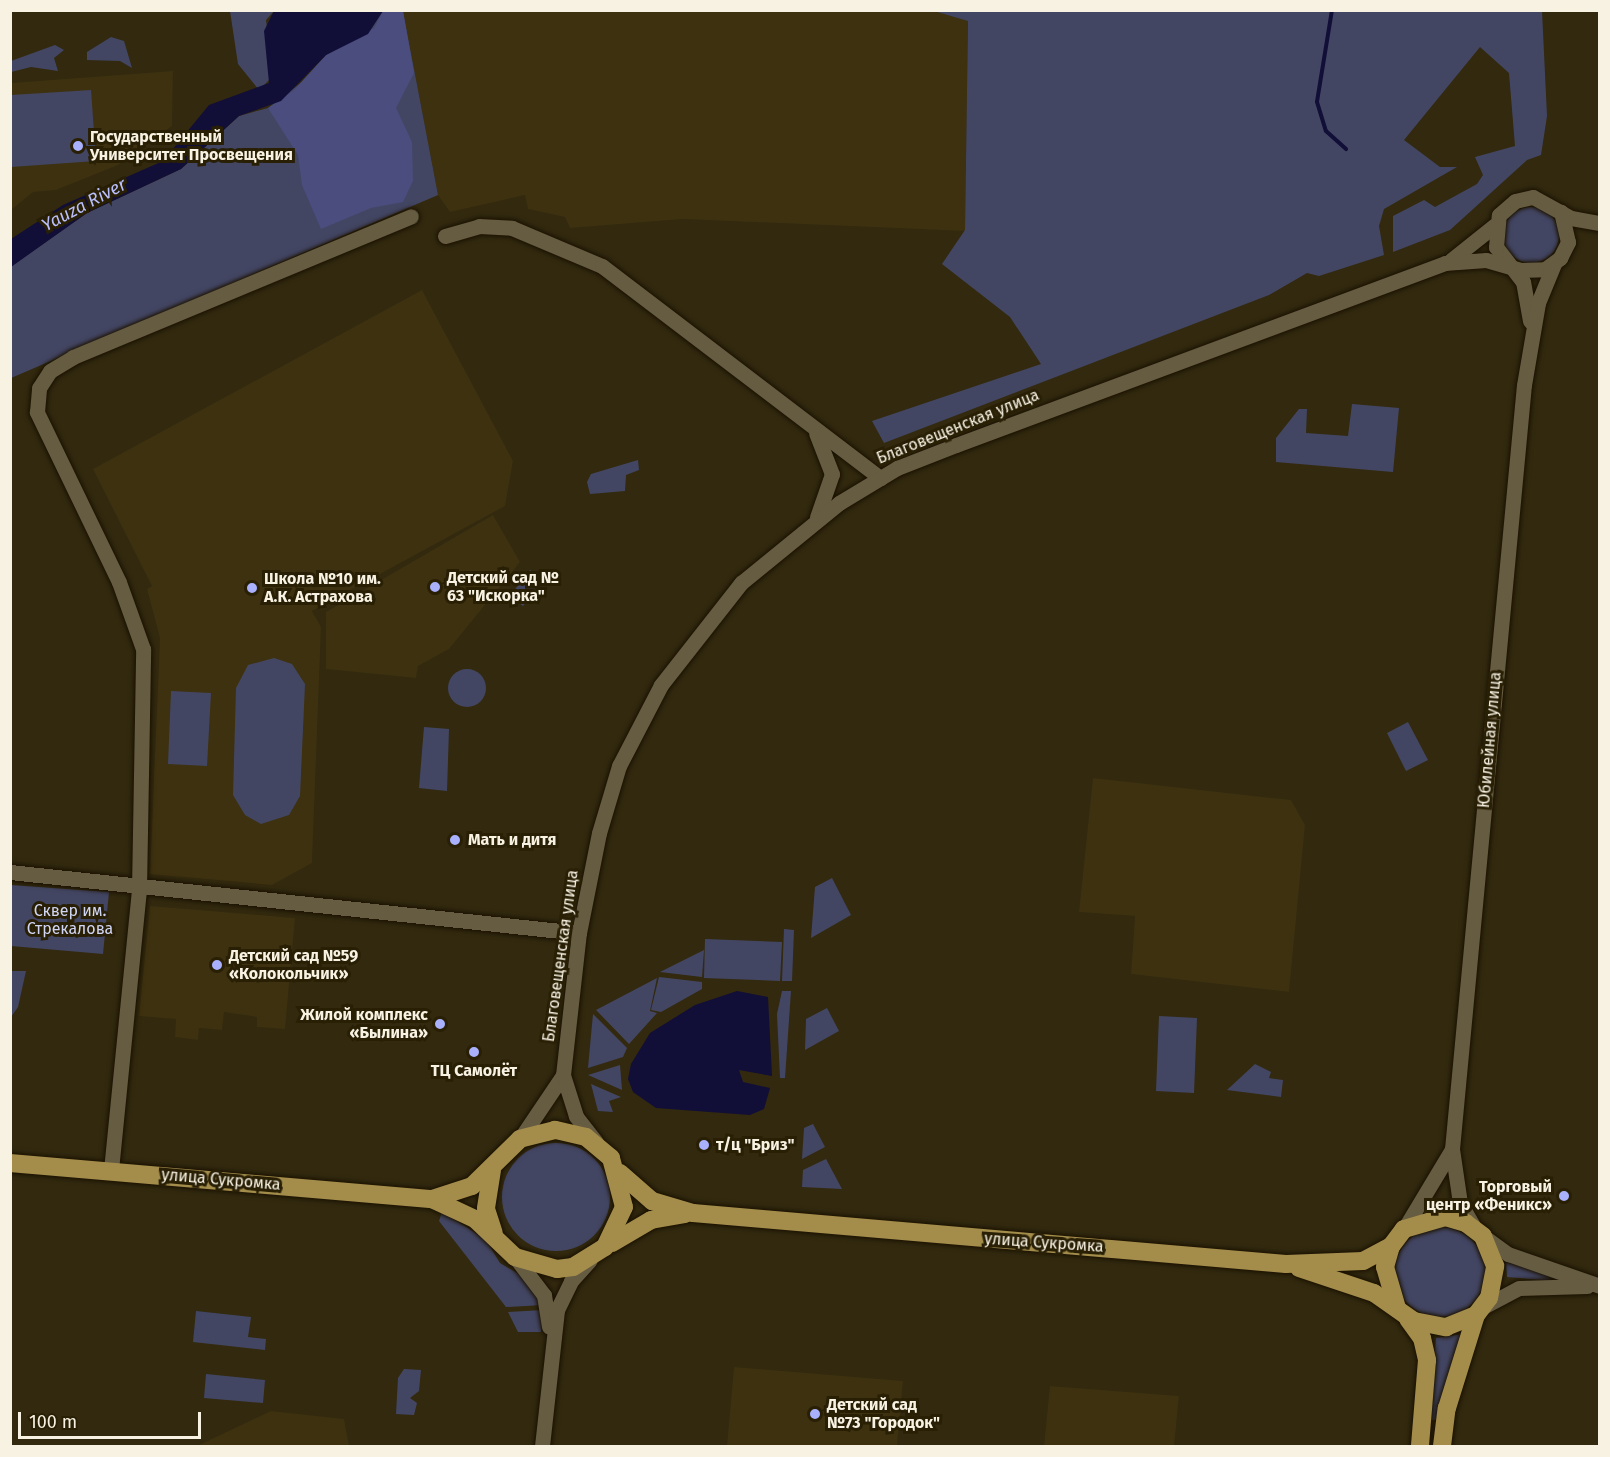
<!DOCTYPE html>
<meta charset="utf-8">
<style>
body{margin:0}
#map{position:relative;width:1610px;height:1457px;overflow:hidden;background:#32290f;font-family:"Fira Sans",sans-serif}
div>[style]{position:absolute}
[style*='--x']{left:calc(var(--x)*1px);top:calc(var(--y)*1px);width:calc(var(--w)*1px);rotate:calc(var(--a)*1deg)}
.built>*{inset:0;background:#3d310f}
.green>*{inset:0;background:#434663}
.round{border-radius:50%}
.forest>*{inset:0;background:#4a4d7d}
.water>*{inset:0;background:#110e38}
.stream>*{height:4px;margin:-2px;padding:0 2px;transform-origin:2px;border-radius:2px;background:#110e38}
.roads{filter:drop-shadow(0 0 2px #1a1100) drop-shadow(0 0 2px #1a1100)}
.minor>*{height:15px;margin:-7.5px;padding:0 7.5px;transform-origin:7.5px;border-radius:7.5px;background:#665c41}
.major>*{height:18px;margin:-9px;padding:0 9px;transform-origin:9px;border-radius:9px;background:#a48d4b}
.dots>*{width:16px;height:16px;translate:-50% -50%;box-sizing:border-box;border:3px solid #281f05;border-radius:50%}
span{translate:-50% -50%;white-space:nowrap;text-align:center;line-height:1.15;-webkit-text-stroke:6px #281f05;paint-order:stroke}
.poi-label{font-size:16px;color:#f8f2e3;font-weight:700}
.left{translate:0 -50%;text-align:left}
.right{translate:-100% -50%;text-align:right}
.street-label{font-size:16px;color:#f8f2e3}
.park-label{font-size:16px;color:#d2d6f5}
.water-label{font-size:18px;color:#b9bffd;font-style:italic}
.frame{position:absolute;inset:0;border:12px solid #f8f2e3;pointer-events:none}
.scale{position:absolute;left:18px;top:1412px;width:183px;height:27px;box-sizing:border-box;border:3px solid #f8f2e3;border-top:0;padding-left:8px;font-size:18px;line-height:21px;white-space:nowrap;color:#f8f2e3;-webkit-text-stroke:4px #281f05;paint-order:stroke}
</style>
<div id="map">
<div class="built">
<i style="clip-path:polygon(934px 10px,968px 21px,965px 231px,683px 219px,570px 228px,565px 217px,528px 209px,525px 195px,450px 212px,438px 195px,403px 11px)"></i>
<i style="clip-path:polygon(173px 71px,172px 126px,118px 165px,56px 190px,33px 192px,11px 210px,11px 83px)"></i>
<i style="clip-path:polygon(422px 290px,513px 461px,505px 506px,312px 611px,321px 627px,312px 863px,272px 885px,150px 874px,160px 638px,147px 589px,152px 586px,93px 469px)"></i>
<i style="clip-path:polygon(493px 515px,520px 562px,449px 649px,418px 666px,416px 678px,326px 669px,326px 612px)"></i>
<i style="clip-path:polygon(1093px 778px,1291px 800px,1305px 825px,1289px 992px,1131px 974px,1135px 916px,1079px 912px)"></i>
<i style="clip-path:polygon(150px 906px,295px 918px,285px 1029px,257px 1027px,257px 1017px,224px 1012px,222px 1030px,199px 1028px,198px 1040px,175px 1037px,176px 1019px,139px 1016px)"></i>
<i style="clip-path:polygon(734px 1367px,903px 1381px,897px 1446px,727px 1446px)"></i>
<i style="clip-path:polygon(1050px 1386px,1179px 1396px,1174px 1446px,1044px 1446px)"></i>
<i style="clip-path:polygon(271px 1411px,344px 1419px,349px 1446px,197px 1446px)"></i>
</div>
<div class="green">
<i style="clip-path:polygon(1102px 10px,1542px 11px,1547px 116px,1541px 155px,1527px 160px,1450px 230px,1393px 252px,1393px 216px,1424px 200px,1435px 207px,1477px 184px,1483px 175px,1475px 157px,1515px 146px,1509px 73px,1480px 47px,1404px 140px,1440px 167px,1457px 167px,1384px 209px,1379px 226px,1384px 255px,1319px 276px,1307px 273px,1269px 295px,884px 443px,872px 421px,1041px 364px,1010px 317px,942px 264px,965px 230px,968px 21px,934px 11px)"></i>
<i style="clip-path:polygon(230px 11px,274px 11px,266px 20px,273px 76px,259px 90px,238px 64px)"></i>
<i style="clip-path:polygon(383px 11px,403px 11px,438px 195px,11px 378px,10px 267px,87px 213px,181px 169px,239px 116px,268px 108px,358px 39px)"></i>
<i style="clip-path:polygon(111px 37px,124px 41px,132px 68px,120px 61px,87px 60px,87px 52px)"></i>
<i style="clip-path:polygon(55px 45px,64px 50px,54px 58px,58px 71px,31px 67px,11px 72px,11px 61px)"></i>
<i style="clip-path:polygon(91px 90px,96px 161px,11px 167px,11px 95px)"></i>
<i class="round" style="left:1503px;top:207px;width:56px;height:56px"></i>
<i style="clip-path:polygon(1352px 404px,1399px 408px,1393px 472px,1276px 462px,1276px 438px,1299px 409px,1307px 409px,1306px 433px,1348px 436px)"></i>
<i style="clip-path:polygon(638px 460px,639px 470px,626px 475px,625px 491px,590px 494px,587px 482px,591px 474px)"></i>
<i style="clip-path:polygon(530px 570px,543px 580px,523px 606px,510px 596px)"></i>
<i style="clip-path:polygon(274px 658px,292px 664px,305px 684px,300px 796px,289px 815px,261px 824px,245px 815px,233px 795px,236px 688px,248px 665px)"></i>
<i class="round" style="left:448px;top:669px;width:38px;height:38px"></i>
<i style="clip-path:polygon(171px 691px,211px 693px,207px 766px,168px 764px)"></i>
<i style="clip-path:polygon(1408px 722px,1428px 760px,1406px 771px,1387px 733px)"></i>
<i style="clip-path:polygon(424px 727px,449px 729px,447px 791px,419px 788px)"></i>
<i style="clip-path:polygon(832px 878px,851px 915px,811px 938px,815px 887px)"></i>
<i style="clip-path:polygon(11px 885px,109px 892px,103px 954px,11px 946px)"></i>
<i style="clip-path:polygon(784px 929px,794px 930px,792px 981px,782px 981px)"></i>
<i style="clip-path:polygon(705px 939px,782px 942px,780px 981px,704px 978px)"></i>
<i style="clip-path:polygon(704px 950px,702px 977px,660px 972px)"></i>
<i style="clip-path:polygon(11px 971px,26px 971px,18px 1007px,11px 1017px)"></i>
<i style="clip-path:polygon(659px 977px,702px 982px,702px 989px,661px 1012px,651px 1010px)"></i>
<i style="clip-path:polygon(657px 978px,650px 1011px,657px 1013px,629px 1044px,596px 1010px)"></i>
<i style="clip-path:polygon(782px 991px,791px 991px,785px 1078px,780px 1078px,777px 1014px)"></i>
<i style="clip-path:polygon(827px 1008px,839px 1031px,805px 1050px,806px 1019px)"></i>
<i style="clip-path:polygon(593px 1014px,627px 1048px,623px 1057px,588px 1068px)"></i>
<i style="clip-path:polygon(1159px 1016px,1197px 1018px,1194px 1093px,1156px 1091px)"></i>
<i style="clip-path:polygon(1255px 1064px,1271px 1072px,1269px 1078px,1283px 1080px,1281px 1097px,1227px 1090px)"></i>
<i style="clip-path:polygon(620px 1065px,622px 1090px,588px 1075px)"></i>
<i style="clip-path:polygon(591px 1084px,621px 1097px,609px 1101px,613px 1112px,598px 1111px)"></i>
<i style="clip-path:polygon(813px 1124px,825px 1147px,802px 1159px,804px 1128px)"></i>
<i class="round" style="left:502px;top:1143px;width:108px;height:108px"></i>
<i style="clip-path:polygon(826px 1159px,842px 1189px,802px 1187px,803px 1170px)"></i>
<i style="clip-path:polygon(442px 1212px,485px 1239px,500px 1263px,522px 1276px,543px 1305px,506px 1307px,439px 1221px)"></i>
<i class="round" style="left:1395px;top:1227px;width:90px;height:90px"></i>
<i style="clip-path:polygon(1506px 1262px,1566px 1280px,1566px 1282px,1507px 1277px)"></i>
<i style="clip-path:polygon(543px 1310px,541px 1332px,518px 1332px,508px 1312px)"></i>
<i style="clip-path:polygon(196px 1311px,251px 1317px,248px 1337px,266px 1339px,265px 1350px,193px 1342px)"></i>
<i style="clip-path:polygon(1464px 1334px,1438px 1420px,1429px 1420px,1436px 1338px)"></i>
<i style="clip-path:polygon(404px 1369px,421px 1370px,419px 1391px,410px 1398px,417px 1403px,414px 1415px,396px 1414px,398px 1378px)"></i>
<i style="clip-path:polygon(206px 1374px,265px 1380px,263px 1403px,204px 1398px)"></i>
</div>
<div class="forest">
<i style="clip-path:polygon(383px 11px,403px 11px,414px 73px,396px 108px,412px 142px,413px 181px,403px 202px,371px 208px,321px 229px,302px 185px,298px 155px,268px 108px,294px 90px,326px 55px,374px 28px)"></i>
</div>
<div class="water">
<i style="clip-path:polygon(274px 11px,383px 11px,368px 34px,326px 55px,281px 101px,239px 116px,181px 169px,87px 213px,11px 267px,11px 239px,63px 205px,163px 161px,209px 105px,269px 83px,264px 31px)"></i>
<i style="clip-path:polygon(737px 991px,768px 997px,772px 1076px,739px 1070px,743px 1082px,770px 1088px,764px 1109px,750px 1115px,656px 1108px,633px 1092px,628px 1079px,631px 1064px,650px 1033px,695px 1005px)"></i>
</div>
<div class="stream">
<i style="--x:1332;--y:10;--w:93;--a:99.3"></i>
<i style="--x:1317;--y:102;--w:30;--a:73"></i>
<i style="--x:1326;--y:131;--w:27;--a:42"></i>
</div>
<div class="roads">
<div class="minor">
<i style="--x:445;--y:236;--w:35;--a:-16"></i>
<i style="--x:479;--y:226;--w:33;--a:3"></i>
<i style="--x:512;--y:228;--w:98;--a:22.9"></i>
<i style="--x:602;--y:266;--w:350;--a:37.3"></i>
<i style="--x:1451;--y:260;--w:56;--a:-38.5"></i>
<i style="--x:1530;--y:321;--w:40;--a:-100"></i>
<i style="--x:1523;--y:282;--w:44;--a:-127.6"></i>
<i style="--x:1496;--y:247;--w:32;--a:-85"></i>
<i style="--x:1499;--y:215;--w:21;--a:-41"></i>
<i style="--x:1515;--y:201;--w:18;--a:-13"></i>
<i style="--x:1533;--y:197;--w:43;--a:28.9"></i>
<i style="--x:1571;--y:218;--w:29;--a:10"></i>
<i style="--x:816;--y:433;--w:44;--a:68.7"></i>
<i style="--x:832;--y:474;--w:46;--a:109.2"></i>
<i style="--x:10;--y:872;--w:572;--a:6.12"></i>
<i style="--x:520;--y:1139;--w:77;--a:-56.1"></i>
<i style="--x:596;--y:1142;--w:33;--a:-128"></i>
<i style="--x:576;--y:1116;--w:43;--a:-107.6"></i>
<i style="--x:563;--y:1075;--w:143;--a:-83.6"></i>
<i style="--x:579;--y:933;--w:102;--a:-78.7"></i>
<i style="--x:599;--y:833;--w:70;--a:-73.4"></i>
<i style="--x:619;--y:766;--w:91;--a:-62.6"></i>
<i style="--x:661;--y:685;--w:130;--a:-51.9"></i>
<i style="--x:741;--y:583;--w:127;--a:-39.2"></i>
<i style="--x:839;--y:503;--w:68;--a:-31.1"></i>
<i style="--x:897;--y:468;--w:63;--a:-21.3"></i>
<i style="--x:956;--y:445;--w:522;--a:-20.41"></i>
<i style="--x:1445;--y:263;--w:41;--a:-4.2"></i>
<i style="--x:1486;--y:260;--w:36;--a:16"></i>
<i style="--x:1521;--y:270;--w:24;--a:-2"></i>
<i style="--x:1545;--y:269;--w:19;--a:-36"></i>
<i style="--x:1560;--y:258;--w:18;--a:-63"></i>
<i style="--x:1568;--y:242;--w:31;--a:-103"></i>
<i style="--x:111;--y:1170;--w:282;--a:-84.3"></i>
<i style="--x:139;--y:889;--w:240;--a:-89"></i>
<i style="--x:143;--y:649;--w:71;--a:-109.7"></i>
<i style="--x:119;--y:582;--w:189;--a:-115.8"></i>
<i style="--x:37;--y:412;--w:24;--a:-85"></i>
<i style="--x:39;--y:388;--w:20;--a:-57"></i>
<i style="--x:50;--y:371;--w:27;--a:-31"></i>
<i style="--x:73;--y:357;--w:366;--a:-22.6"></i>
<i style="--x:1404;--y:1229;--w:93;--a:-59"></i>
<i style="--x:1475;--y:1229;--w:30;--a:-120"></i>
<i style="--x:1460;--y:1203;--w:55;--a:-98.4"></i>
<i style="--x:1452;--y:1149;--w:767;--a:-84.62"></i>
<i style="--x:1524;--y:385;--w:83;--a:-80.3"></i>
<i style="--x:1538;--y:303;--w:42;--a:-67.7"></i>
<i style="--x:1483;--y:1236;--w:31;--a:36"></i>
<i style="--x:1508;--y:1254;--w:97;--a:19.2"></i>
<i style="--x:515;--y:1257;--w:48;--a:52.7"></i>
<i style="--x:544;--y:1295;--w:32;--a:81"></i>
<i style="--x:1485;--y:1306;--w:38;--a:-28"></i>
<i style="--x:1519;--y:1288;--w:68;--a:-1.7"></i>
<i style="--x:542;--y:1446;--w:137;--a:-83.7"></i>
<i style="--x:557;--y:1310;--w:32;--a:-64"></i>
<i style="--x:571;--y:1281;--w:28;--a:-48"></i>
</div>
<div class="major">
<i style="--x:10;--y:1163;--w:424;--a:4.9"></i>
<i style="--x:432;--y:1199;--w:47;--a:24.9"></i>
<i style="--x:475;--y:1219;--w:55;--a:43.5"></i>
<i style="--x:515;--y:1257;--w:44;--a:15.9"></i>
<i style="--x:557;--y:1269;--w:16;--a:-7"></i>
<i style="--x:573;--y:1267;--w:38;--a:-32"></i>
<i style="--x:605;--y:1247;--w:44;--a:-64.6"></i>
<i style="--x:624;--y:1207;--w:51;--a:-104.9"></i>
<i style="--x:611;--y:1158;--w:33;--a:-140"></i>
<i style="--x:586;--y:1137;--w:32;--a:-167"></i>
<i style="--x:555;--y:1130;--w:36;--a:166"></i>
<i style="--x:520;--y:1139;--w:67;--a:135.6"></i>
<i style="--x:472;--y:1186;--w:42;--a:162"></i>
<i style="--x:492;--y:1170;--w:39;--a:99"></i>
<i style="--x:486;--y:1209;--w:25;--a:72"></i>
<i style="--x:620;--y:1173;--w:43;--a:41.2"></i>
<i style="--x:652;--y:1201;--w:43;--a:16.3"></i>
<i style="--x:693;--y:1213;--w:595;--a:4.92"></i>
<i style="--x:1286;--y:1264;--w:77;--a:-2.2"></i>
<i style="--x:1363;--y:1261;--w:32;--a:-28"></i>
<i style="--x:612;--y:1243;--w:45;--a:-30.5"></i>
<i style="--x:651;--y:1220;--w:35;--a:-10"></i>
<i style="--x:1299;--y:1268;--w:79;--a:18.4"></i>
<i style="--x:1374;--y:1293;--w:49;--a:35"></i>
<i style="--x:1414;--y:1321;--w:33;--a:11"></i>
<i style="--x:1446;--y:1327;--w:32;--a:-22"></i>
<i style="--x:1476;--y:1315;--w:21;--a:-53"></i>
<i style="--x:1489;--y:1298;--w:33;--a:-79"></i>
<i style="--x:1495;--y:1266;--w:32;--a:-112"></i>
<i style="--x:1483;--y:1236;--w:21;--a:-143"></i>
<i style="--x:1466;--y:1223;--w:22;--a:-164"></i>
<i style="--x:1445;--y:1217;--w:43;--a:163.7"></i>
<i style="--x:1404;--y:1229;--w:21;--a:127"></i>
<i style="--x:1391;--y:1246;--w:22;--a:106"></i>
<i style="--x:1385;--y:1267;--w:43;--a:73.7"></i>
<i style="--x:1408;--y:1319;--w:24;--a:54"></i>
<i style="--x:1422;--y:1338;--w:23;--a:77"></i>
<i style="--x:1427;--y:1360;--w:86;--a:94.7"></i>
<i style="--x:1442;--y:1446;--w:38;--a:-83"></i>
<i style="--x:1447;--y:1408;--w:97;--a:-72.7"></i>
</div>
</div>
<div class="dots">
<i style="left:78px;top:146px;background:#a9b0fc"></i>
<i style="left:435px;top:587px;background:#a9b0fc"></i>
<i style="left:252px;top:588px;background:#a9b0fc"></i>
<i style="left:455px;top:840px;background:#a9b0fc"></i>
<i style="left:217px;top:965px;background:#a9b0fc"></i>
<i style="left:440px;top:1024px;background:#a9b0fc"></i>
<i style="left:474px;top:1052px;background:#a9b0fc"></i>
<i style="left:704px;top:1145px;background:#a9b0fc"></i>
<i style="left:1564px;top:1196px;background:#a9b0fc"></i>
<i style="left:815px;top:1414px;background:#a9b0fc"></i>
</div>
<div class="poi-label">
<span class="left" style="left:90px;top:146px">Государственный<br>Университет Просвещения</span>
<span class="left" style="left:447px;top:587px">Детский сад №<br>63 "Искорка"</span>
<span class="left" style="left:264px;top:588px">Школа №10 им.<br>А.К. Астрахова</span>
<span class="left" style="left:468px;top:840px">Мать и дитя</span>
<span class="left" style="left:229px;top:965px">Детский сад №59<br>«Колокольчик»</span>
<span class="right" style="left:428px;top:1024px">Жилой комплекс<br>«Былина»</span>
<span style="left:474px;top:1071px">ТЦ Самолёт</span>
<span class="left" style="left:716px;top:1145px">т/ц "Бриз"</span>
<span class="right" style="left:1552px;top:1196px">Торговый<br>центр «Феникс»</span>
<span class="left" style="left:827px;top:1414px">Детский сад<br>№73 "Городок"</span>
</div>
<div class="street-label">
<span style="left:958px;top:427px;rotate:-22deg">Благовещенская улица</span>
<span style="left:1490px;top:740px;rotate:-85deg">Юбилейная улица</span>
<span style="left:561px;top:956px;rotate:-82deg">Благовещенская улица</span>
<span style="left:221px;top:1180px;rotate:5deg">улица Сукромка</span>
<span style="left:1044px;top:1243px;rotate:4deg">улица Сукромка</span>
</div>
<div class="park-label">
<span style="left:70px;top:920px">Сквер им.<br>Стрекалова</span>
</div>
<div class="water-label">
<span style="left:84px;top:205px;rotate:-28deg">Yauza River</span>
</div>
<div class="frame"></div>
<div class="scale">100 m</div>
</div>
